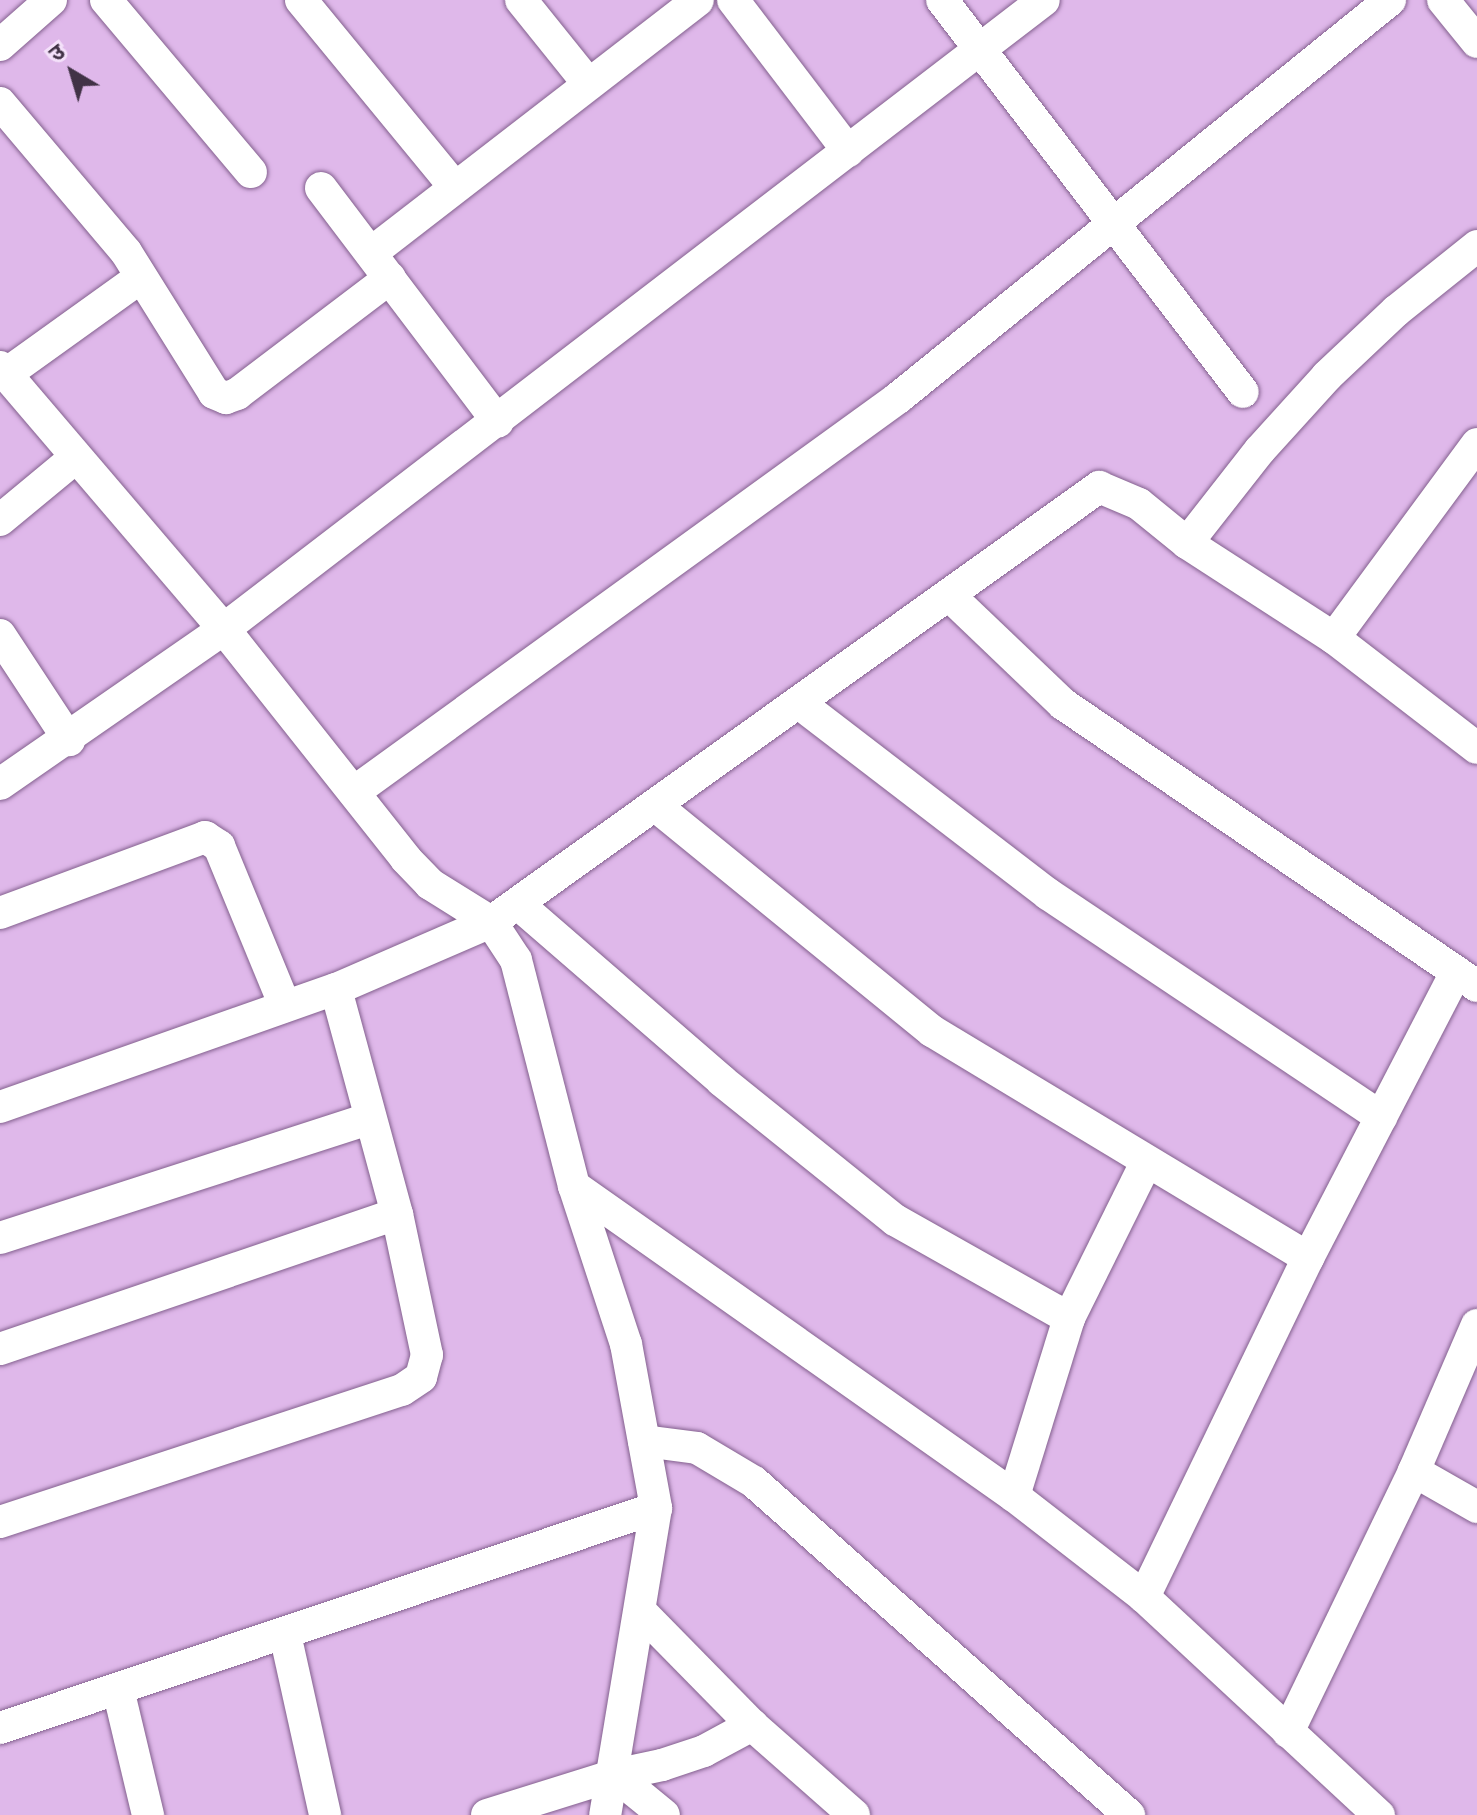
<!DOCTYPE html>
<meta charset="utf-8">
<style>
body{margin:0}
#map{position:relative;width:1477px;height:1815px;overflow:hidden;background:#dfb8ea;font-family:Montserrat,"Noto Sans Devanagari",sans-serif}
div>[style]{position:absolute}
[style*='--x']{left:calc(var(--x)*1px);top:calc(var(--y)*1px);width:calc(var(--w)*1px);rotate:calc(var(--a)*1deg)}
.roads{filter:drop-shadow(0 0 2px #83608e) drop-shadow(0 0 2px #83608e)}
.minor>*{height:32px;margin:-16px;padding:0 16px;transform-origin:16px;border-radius:16px;background:#fff}
span{translate:-50% -50%;white-space:nowrap;text-align:center;line-height:1.15;-webkit-text-stroke:7px #f4e1fa;paint-order:stroke}
.north{position:absolute;left:32px;top:32px;width:80px;height:80px;-webkit-text-stroke:6px #f4e1fa;paint-order:stroke;rotate:322deg;font-size:22px;font-weight:700;line-height:32px;text-align:center;color:#413246}
.north::after{content:'';display:block;margin:auto;width:28px;height:36px;background:#413246;clip-path:polygon(50% 0,100% 100%,50% 72%,0 100%)}
</style>
<div id="map">
<div class="roads">
<div class="minor">
<i style="--x:106;--y:0;--w:225;--a:49.9"></i>
<i style="--x:301;--y:0;--w:239;--a:50.6"></i>
<i style="--x:521;--y:0;--w:105;--a:51.2"></i>
<i style="--x:733;--y:0;--w:190;--a:52.7"></i>
<i style="--x:942;--y:0;--w:494;--a:52.5"></i>
<i style="--x:1443;--y:0;--w:54;--a:51"></i>
<i style="--x:0;--y:45;--w:68;--a:-41.4"></i>
<i style="--x:0;--y:103;--w:195;--a:49.8"></i>
<i style="--x:126;--y:252;--w:166;--a:58"></i>
<i style="--x:214;--y:393;--w:13;--a:23"></i>
<i style="--x:226;--y:398;--w:12;--a:-20"></i>
<i style="--x:237;--y:394;--w:192;--a:-37.2"></i>
<i style="--x:321;--y:188;--w:293;--a:52.9"></i>
<i style="--x:371;--y:253;--w:413;--a:-37.7"></i>
<i style="--x:0;--y:367;--w:345;--a:49.5"></i>
<i style="--x:224;--y:629;--w:293;--a:51.6"></i>
<i style="--x:406;--y:859;--w:35;--a:46"></i>
<i style="--x:430;--y:884;--w:72;--a:31.9"></i>
<i style="--x:491;--y:922;--w:45;--a:56.7"></i>
<i style="--x:516;--y:960;--w:233;--a:75.6"></i>
<i style="--x:574;--y:1186;--w:166;--a:71.8"></i>
<i style="--x:626;--y:1344;--w:167;--a:79.6"></i>
<i style="--x:656;--y:1508;--w:311;--a:99.4"></i>
<i style="--x:6;--y:374;--w:166;--a:-35.7"></i>
<i style="--x:0;--y:520;--w:97;--a:-39.6"></i>
<i style="--x:1187;--y:543;--w:118;--a:-51.9"></i>
<i style="--x:1260;--y:450;--w:100;--a:-47.8"></i>
<i style="--x:1327;--y:376;--w:95;--a:-43.3"></i>
<i style="--x:1396;--y:311;--w:104;--a:-38.7"></i>
<i style="--x:951;--y:597;--w:155;--a:43.7"></i>
<i style="--x:1063;--y:704;--w:501;--a:34.26"></i>
<i style="--x:0;--y:635;--w:126;--a:56.7"></i>
<i style="--x:1334;--y:638;--w:241;--a:-53.6"></i>
<i style="--x:799;--y:703;--w:314;--a:37.5"></i>
<i style="--x:1048;--y:894;--w:401;--a:33.8"></i>
<i style="--x:0;--y:784;--w:272;--a:-34.7"></i>
<i style="--x:224;--y:629;--w:1033;--a:-37.49"></i>
<i style="--x:354;--y:792;--w:672;--a:-35.91"></i>
<i style="--x:898;--y:398;--w:633;--a:-38.97"></i>
<i style="--x:656;--y:806;--w:356;--a:39.2"></i>
<i style="--x:932;--y:1031;--w:439;--a:31.1"></i>
<i style="--x:518;--y:904;--w:270;--a:40.9"></i>
<i style="--x:722;--y:1081;--w:222;--a:38.8"></i>
<i style="--x:895;--y:1220;--w:200;--a:29.4"></i>
<i style="--x:0;--y:913;--w:219;--a:-20.3"></i>
<i style="--x:205;--y:837;--w:17;--a:33"></i>
<i style="--x:219;--y:846;--w:173;--a:67.6"></i>
<i style="--x:0;--y:1107;--w:356;--a:-19.4"></i>
<i style="--x:336;--y:989;--w:169;--a:-23.4"></i>
<i style="--x:491;--y:922;--w:748;--a:-35.58"></i>
<i style="--x:1099;--y:487;--w:43;--a:23"></i>
<i style="--x:1139;--y:504;--w:62;--a:39.1"></i>
<i style="--x:1187;--y:543;--w:175;--a:32.9"></i>
<i style="--x:1334;--y:638;--w:180;--a:37.6"></i>
<i style="--x:574;--y:1186;--w:538;--a:35.17"></i>
<i style="--x:1014;--y:1496;--w:165;--a:37.8"></i>
<i style="--x:1144;--y:1597;--w:321;--a:42.9"></i>
<i style="--x:0;--y:1238;--w:387;--a:-17.9"></i>
<i style="--x:0;--y:1349;--w:419;--a:-18.8"></i>
<i style="--x:644;--y:1441;--w:53;--a:7.5"></i>
<i style="--x:697;--y:1448;--w:66;--a:30.8"></i>
<i style="--x:754;--y:1482;--w:502;--a:41.61"></i>
<i style="--x:1414;--y:1471;--w:73;--a:29.7"></i>
<i style="--x:1014;--y:1496;--w:186;--a:-72.8"></i>
<i style="--x:1069;--y:1318;--w:173;--a:-63.6"></i>
<i style="--x:0;--y:1522;--w:423;--a:-18.2"></i>
<i style="--x:402;--y:1390;--w:23;--a:-34"></i>
<i style="--x:421;--y:1377;--w:23;--a:-75"></i>
<i style="--x:427;--y:1355;--w:144;--a:-102"></i>
<i style="--x:397;--y:1214;--w:233;--a:-105.2"></i>
<i style="--x:1144;--y:1597;--w:377;--a:-64.2"></i>
<i style="--x:1308;--y:1258;--w:322;--a:-62.6"></i>
<i style="--x:641;--y:1612;--w:158;--a:45.5"></i>
<i style="--x:752;--y:1725;--w:136;--a:41.4"></i>
<i style="--x:285;--y:1634;--w:185;--a:77.5"></i>
<i style="--x:118;--y:1689;--w:130;--a:76.6"></i>
<i style="--x:0;--y:1728;--w:692;--a:-18.54"></i>
<i style="--x:1288;--y:1732;--w:290;--a:-64.2"></i>
<i style="--x:1414;--y:1471;--w:159;--a:-66.7"></i>
<i style="--x:615;--y:1775;--w:63;--a:39.2"></i>
<i style="--x:487;--y:1815;--w:134;--a:-17.4"></i>
<i style="--x:615;--y:1775;--w:48;--a:-12"></i>
<i style="--x:662;--y:1765;--w:44;--a:-18.4"></i>
<i style="--x:704;--y:1751;--w:55;--a:-28.4"></i>
</div>
</div>
<div class="north">उ</div>
</div>
